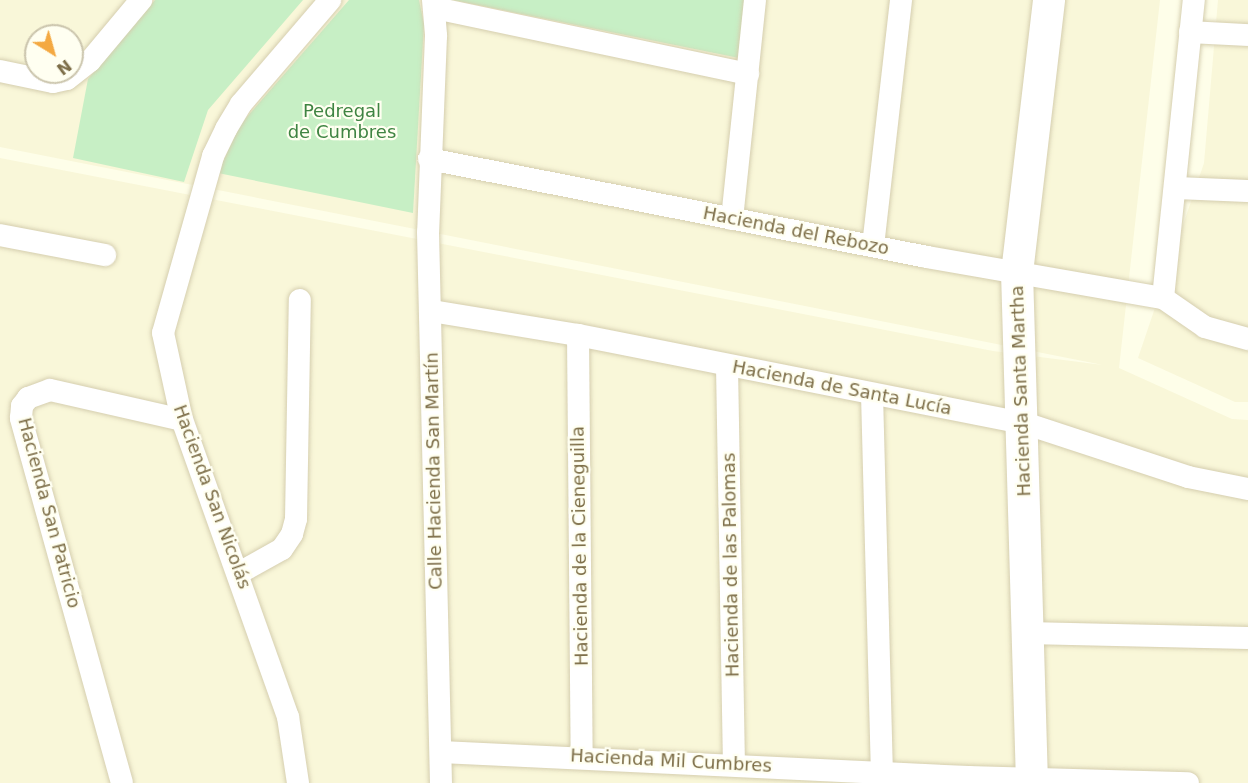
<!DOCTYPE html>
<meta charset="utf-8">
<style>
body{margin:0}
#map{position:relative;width:1248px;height:783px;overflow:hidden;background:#fefee9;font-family:"DejaVu Sans",sans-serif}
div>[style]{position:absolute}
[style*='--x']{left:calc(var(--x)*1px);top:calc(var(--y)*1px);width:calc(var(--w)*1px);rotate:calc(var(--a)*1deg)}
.residential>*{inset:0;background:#f9f7d9}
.green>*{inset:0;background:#c7efc5}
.roads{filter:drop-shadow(0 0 2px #d5ceaf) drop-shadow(0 0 2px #d5ceaf)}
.street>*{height:22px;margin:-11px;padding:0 11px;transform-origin:11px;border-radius:11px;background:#fff}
.secondary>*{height:32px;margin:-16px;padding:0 16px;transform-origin:16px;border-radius:16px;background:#fff}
span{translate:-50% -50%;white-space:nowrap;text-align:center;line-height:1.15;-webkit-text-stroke:4.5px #fffff1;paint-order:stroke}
.park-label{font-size:18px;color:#3f8442}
.street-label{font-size:18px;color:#7d6e48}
.north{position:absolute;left:24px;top:24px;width:60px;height:60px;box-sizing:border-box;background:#fffff1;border:2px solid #cbc5ad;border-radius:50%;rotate:143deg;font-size:16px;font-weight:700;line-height:24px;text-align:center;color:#7d6e48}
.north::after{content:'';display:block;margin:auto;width:21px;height:27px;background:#f4a942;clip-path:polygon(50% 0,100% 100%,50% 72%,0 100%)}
</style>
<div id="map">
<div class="residential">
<i style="clip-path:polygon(evenodd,0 0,1160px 0,1119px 368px,1232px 419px,1248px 420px,1248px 783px,0 783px,0 158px,993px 351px,1103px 365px,0 147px,0 0,36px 36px,72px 36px,72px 72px,36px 72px,36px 36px)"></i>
<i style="clip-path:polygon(1218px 0,1248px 0,1248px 402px,1235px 402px,1138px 358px,1204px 163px)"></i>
</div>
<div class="green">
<i style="clip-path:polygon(155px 0,303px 0,208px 110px,184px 182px,73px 158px,88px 79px)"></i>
<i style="clip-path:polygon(349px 0,419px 0,424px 24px,413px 213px,218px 173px,239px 126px)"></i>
<i style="clip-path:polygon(453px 0,745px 0,739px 58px)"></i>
</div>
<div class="roads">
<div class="street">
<i style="--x:433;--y:0;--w:36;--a:85"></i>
<i style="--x:436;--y:36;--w:196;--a:92.3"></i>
<i style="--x:428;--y:232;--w:551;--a:88.65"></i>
<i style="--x:435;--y:8;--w:320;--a:11.9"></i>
<i style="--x:1190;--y:32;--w:58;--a:3"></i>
<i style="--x:0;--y:71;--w:54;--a:11.7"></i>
<i style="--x:53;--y:82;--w:14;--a:-12"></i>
<i style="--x:67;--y:79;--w:29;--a:-38"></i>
<i style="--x:90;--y:61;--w:80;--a:-50.1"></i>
<i style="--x:429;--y:159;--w:508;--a:11.13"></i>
<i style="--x:927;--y:257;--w:240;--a:9.9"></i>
<i style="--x:1176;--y:188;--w:72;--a:2.4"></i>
<i style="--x:732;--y:219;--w:220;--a:-84"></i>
<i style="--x:0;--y:235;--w:107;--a:10.8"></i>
<i style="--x:873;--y:246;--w:248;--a:-83.5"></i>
<i style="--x:1163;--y:298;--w:300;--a:-84.1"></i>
<i style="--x:1163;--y:298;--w:51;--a:34.6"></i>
<i style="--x:1205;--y:327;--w:45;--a:15.6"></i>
<i style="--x:431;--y:311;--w:149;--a:9.3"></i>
<i style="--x:578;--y:335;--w:455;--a:11.2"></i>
<i style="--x:1024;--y:423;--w:173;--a:18.2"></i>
<i style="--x:1188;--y:477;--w:61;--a:11.3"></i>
<i style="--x:578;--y:335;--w:422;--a:89.5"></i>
<i style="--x:727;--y:366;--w:398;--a:89"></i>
<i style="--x:872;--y:394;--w:378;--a:88.5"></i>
<i style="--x:239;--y:573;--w:49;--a:-29.2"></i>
<i style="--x:282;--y:549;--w:18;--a:-56"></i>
<i style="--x:292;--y:534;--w:16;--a:-75"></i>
<i style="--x:296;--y:519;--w:219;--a:-89"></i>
<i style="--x:1027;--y:633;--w:221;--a:1.3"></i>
<i style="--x:441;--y:752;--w:528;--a:2.72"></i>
<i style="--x:968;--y:777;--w:220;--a:1.6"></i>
<i style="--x:122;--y:783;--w:379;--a:-105.5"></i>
<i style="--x:21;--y:418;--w:12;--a:-85"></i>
<i style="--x:22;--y:406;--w:10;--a:-53"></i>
<i style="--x:28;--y:398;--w:23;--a:-20"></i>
<i style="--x:50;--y:390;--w:135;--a:12.8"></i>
<i style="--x:298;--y:783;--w:67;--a:-98.6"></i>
<i style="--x:288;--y:717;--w:315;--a:-109.6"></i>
<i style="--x:182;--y:420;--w:89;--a:-102.3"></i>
<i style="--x:163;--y:333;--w:184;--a:-74.2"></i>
<i style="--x:213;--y:156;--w:30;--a:-64"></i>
<i style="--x:226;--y:129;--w:29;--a:-59"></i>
<i style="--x:241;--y:104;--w:137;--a:-49.4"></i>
</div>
<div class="secondary">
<i style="--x:1032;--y:783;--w:510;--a:-91.68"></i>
<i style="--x:1017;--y:273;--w:275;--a:-83.3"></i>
</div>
</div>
<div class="park-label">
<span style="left:342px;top:122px">Pedregal<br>de Cumbres</span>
</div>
<div class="street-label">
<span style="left:796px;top:231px;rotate:11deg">Hacienda del Rebozo</span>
<span style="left:842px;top:388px;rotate:11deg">Hacienda de Santa Lucía</span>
<span style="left:1021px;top:391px;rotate:-92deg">Hacienda Santa Martha</span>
<span style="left:434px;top:471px;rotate:-91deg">Calle Hacienda San Martín</span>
<span style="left:212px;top:497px;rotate:70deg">Hacienda San Nicolás</span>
<span style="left:49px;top:513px;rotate:75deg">Hacienda San Patricio</span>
<span style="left:580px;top:546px;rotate:-91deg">Hacienda de la Cieneguilla</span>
<span style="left:731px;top:565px;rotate:-91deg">Hacienda de las Palomas</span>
<span style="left:671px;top:761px;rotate:3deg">Hacienda Mil Cumbres</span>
</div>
<div class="north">N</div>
</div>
